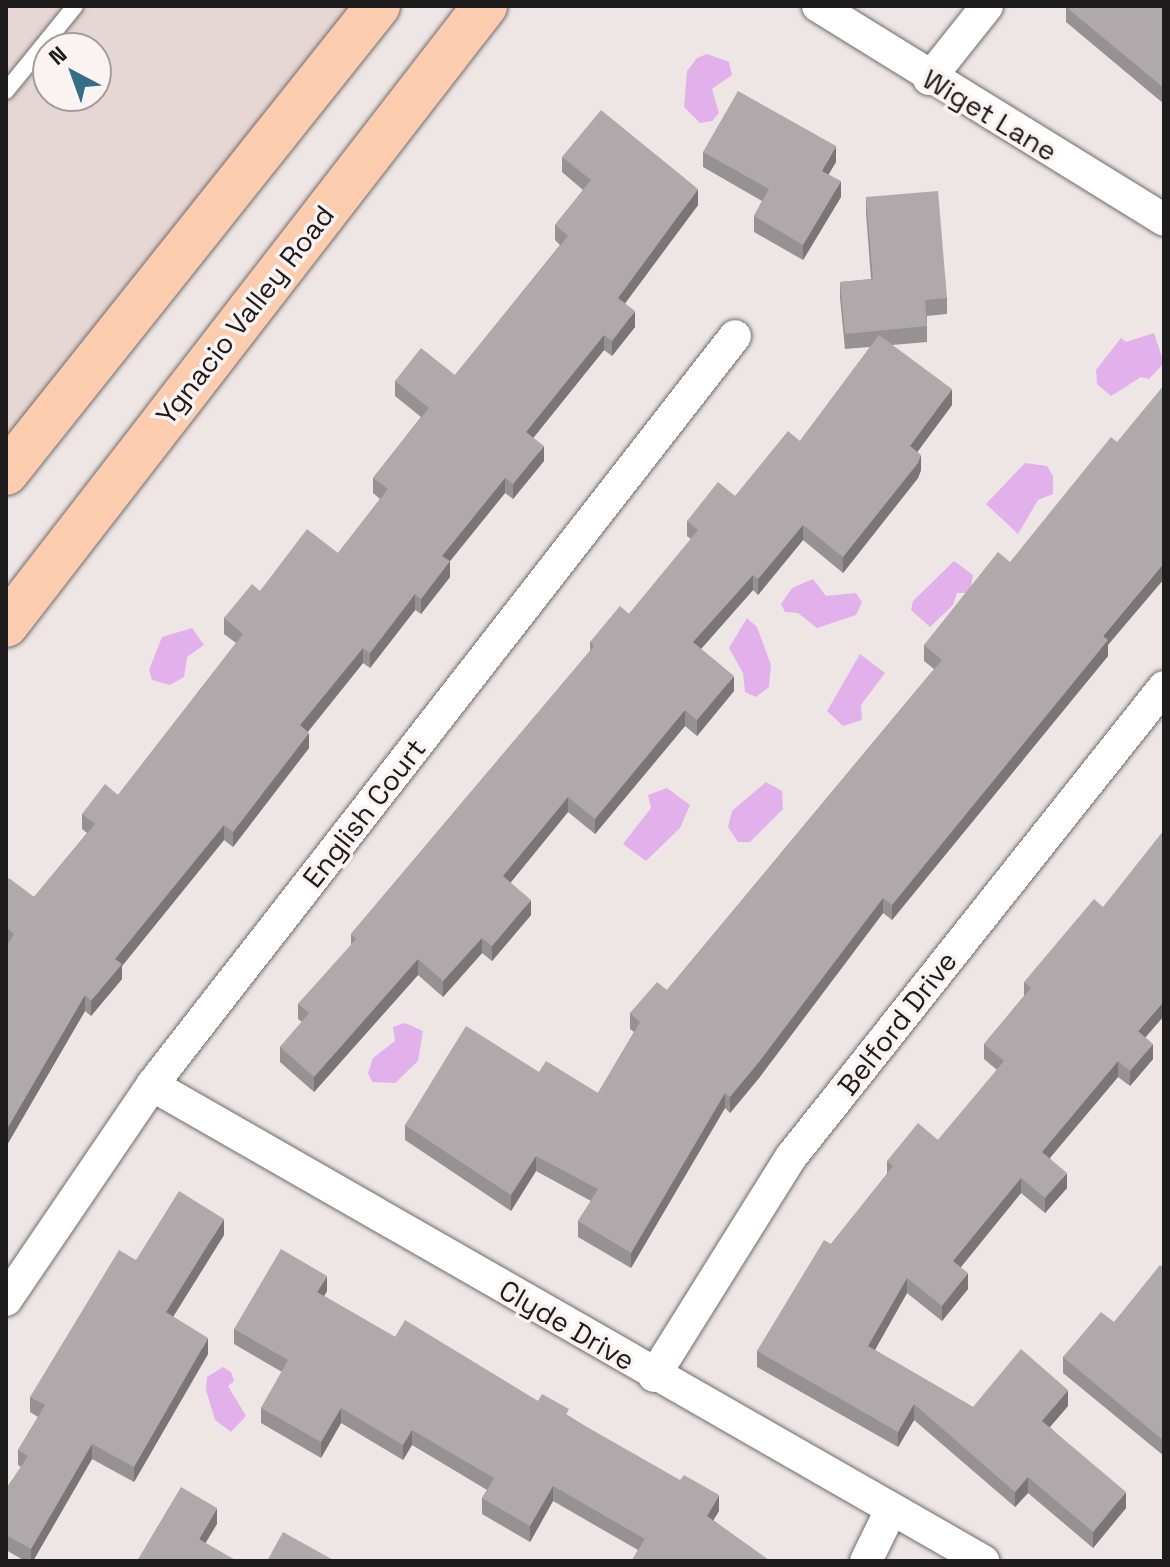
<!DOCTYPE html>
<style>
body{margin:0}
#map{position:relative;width:1170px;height:1567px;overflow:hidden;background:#ede6e5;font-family:"Space Grotesk",sans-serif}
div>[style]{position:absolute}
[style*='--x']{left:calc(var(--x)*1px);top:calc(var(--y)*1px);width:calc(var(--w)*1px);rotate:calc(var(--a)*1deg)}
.built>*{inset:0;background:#e6d7d5}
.water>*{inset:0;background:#e2b1eb}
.roads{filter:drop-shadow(0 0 2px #716b6a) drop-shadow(0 0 2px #716b6a)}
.lane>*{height:16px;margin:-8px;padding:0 8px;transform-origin:8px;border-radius:8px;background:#fff}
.street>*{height:32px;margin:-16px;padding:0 16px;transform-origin:16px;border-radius:16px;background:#fff}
.highway>*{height:44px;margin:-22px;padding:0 22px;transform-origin:22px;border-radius:22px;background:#fcccaf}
.wall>*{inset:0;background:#969193}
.shaded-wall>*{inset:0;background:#7a7678}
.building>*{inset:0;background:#afa9ab}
span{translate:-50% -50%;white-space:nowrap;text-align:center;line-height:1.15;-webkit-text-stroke:7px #faf3f2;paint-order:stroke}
.street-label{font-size:28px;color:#1d1b1b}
.frame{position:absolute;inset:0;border:8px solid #1d1b1b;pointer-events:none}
.north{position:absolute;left:32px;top:32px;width:80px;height:80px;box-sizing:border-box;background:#faf3f2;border:2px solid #a29d9c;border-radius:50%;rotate:319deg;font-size:22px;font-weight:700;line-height:32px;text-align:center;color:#1d1b1b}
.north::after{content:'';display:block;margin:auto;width:28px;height:36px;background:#336d86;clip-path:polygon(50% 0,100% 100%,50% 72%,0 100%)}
</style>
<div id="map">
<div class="built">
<i style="clip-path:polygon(evenodd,6px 6px,378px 6px,6px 473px,6px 6px,48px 48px,96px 48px,96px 96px,48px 96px,48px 48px)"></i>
</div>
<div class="water">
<i style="clip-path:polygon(707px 54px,729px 62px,732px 75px,712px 89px,719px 113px,712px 121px,700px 123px,684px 107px,687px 71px,697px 58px)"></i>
<i style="clip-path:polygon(1154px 333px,1164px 363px,1149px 379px,1141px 377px,1111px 396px,1097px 384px,1096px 370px,1121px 338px,1126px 342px)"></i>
<i style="clip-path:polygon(1025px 463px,1047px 466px,1053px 476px,1053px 494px,1038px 500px,1018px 534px,986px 504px)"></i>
<i style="clip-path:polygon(954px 561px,973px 575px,970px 593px,957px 593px,953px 605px,930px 627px,911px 610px,913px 601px)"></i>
<i style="clip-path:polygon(813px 579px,826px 596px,856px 593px,862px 602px,856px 615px,817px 628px,798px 613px,785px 612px,781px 604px,792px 588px)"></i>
<i style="clip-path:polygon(747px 618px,757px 627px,771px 665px,769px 687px,756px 697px,745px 692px,743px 673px,729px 648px)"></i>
<i style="clip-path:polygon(192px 628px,204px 645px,187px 657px,184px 677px,170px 685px,152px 680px,149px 670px,162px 637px)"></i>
<i style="clip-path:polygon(860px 654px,885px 673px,861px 705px,862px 720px,843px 726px,827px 711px)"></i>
<i style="clip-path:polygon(766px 782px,782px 791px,783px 809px,750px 842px,738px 842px,728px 827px,732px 811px)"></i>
<i style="clip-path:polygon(667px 788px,690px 805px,680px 828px,646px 861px,623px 844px,651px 808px,648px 795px)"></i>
<i style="clip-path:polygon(405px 1023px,423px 1031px,418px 1061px,395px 1083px,372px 1082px,368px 1073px,373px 1058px,395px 1041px,393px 1027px)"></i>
<i style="clip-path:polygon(223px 1367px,231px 1372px,234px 1381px,228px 1386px,246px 1416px,231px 1432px,215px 1420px,206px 1390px,207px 1377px)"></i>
</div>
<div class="roads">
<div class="lane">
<i style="--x:6;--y:91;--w:109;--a:-50.9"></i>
</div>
<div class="street">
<i style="--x:818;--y:6;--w:407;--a:31.7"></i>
<i style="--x:929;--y:79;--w:93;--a:-51.5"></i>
<i style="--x:152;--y:1085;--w:958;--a:29.8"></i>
<i style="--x:6;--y:1300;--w:260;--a:-55.8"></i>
<i style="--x:152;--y:1085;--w:949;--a:-52.1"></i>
<i style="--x:654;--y:1376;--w:258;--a:-58"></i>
<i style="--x:791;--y:1157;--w:600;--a:-51.56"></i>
<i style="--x:866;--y:1561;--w:57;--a:-63.9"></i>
</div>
<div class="highway">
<i style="--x:6;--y:473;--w:597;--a:-51.46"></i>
<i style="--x:6;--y:625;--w:783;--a:-52.27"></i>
</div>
</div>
<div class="wall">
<i style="clip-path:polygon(1164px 6px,1164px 104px,1066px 22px,1066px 7px)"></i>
<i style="clip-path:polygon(703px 152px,836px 162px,828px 174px,841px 197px,803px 260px,754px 232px,754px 216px,762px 201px,703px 167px)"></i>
<i style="clip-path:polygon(562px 157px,698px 205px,625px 303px,635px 327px,612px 356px,604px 350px,533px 438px,544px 461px,513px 499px,505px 493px,450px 561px,450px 577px,421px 614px,415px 610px,370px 668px,363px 663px,308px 732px,309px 748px,233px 847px,224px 840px,122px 966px,122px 979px,91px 1016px,85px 1011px,7px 1145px,6px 947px,8px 944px,6px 942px,6px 882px,34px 897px,87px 833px,82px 829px,82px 814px,118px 795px,236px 643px,224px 634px,224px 618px,260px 591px,338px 553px,380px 499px,373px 493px,373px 478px,421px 417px,395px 396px,395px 381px,455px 375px,560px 245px,555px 240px,555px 225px,583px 190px,562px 172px)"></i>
<i style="clip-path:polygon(866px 197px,947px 298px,947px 314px,927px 316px,927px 342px,892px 345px,952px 405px,917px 452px,921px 470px,918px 478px,843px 573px,803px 540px,758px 595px,753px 590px,701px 649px,734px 691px,697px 736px,685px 726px,595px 834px,568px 812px,510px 883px,531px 915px,492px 961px,482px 953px,443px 997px,418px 975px,314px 1092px,280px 1062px,280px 1047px,302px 1022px,298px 1019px,298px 1004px,351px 946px,351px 934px,590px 651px,590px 642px,629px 614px,691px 539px,687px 536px,687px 521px,735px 496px,800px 441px,870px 347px,845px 349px,840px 298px,840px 282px,871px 279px,866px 213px)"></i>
<i style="clip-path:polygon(924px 645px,1108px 645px,1108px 656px,892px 920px,883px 913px,759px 1078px,730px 1113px,725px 1108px,631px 1268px,578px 1237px,578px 1221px,591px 1201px,536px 1171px,511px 1211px,405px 1140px,405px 1125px,539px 1072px,598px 1093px,634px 1032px,630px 1029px,630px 1013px,667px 990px,934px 669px,924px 661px)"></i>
<i style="clip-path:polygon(1024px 982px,1146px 1038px,1153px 1059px,1130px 1086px,1118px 1077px,1050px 1158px,1067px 1188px,1045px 1213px,1021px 1193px,960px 1267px,968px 1289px,942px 1321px,907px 1293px,875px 1350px,973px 1407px,1068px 1406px,1050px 1427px,1126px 1508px,1093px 1548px,1028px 1493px,1015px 1507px,914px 1420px,898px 1447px,757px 1367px,757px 1351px,831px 1244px,887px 1174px,887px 1161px,938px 1140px,997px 1070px,984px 1059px,984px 1044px,1024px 996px)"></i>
<i style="clip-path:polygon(224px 1235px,173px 1317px,208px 1354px,134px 1482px,92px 1459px,33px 1561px,25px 1561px,6px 1550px,6px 1489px,21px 1467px,18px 1465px,18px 1450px,38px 1417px,30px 1412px,30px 1397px,136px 1260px)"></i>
<i style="clip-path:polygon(1164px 1268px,1164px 1456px,1063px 1373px,1063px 1357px,1114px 1322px)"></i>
<i style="clip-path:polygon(327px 1291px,324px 1296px,395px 1337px,538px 1401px,569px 1416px,719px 1511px,713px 1520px,769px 1561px,632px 1561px,638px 1550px,553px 1501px,530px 1542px,482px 1514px,482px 1498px,487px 1490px,412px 1445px,403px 1460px,341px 1423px,321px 1458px,261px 1423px,261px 1408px,282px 1372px,234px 1344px,234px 1329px)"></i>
</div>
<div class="shaded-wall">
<i style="clip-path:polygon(836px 146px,836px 162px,822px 186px,822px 171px)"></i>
<i style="clip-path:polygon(841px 181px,841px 197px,803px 260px,803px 245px)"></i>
<i style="clip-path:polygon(698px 189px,698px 205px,618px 313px,618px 298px)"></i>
<i style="clip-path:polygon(635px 311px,635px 327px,612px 356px,612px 341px)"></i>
<i style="clip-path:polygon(604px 335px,604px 350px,526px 447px,526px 432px)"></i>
<i style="clip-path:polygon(952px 389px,952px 405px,910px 462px,910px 446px)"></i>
<i style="clip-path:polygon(544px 446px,544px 461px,513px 499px,513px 484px)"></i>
<i style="clip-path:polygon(921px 455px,921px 470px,918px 478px,843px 573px,843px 557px)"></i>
<i style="clip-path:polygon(505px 478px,505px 493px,442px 571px,442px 556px)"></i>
<i style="clip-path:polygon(803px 525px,803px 540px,758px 595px,758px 579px)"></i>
<i style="clip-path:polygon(450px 561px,450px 577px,421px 614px,421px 599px)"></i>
<i style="clip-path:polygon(1164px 563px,1164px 579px,1108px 645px,1108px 656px,892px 920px,892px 905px,1103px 636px)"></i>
<i style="clip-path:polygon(753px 575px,753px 590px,693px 658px,693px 642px)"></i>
<i style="clip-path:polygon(415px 594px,415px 610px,370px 668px,370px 653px)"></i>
<i style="clip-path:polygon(363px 648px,363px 663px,300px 741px,300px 725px)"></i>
<i style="clip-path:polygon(734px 676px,734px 691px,697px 736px,697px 720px)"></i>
<i style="clip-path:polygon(685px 710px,685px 726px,595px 834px,595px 819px)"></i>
<i style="clip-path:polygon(309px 733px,309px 748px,233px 847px,233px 832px)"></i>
<i style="clip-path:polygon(568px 797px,568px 812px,503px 892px,503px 876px)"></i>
<i style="clip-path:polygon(224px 825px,224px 840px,122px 966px,122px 979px,91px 1016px,91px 1001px,115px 959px)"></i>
<i style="clip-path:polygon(883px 898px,883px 913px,759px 1078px,730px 1113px,730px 1097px)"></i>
<i style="clip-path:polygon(531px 900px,531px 915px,492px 961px,492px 946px)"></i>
<i style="clip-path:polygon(482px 938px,482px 953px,443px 997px,443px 981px)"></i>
<i style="clip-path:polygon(418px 959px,418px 975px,314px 1092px,314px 1077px)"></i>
<i style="clip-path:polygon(85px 995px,85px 1011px,7px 1145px,7px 1129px)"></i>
<i style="clip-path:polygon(1164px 1001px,1164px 1016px,1138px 1046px,1138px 1031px)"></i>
<i style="clip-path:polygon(1153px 1044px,1153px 1059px,1130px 1086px,1130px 1071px)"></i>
<i style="clip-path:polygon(1118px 1061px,1118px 1077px,1042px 1167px,1042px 1152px)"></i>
<i style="clip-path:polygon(725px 1093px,725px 1108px,631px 1268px,631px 1253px)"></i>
<i style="clip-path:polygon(536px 1156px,536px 1171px,511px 1211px,511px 1195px)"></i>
<i style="clip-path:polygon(1067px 1173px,1067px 1188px,1045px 1213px,1045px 1198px)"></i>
<i style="clip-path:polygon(1021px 1178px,1021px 1193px,953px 1277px,953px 1261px)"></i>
<i style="clip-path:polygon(224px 1219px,224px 1235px,166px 1328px,166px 1312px)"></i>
<i style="clip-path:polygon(968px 1273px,968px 1289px,942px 1321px,942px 1306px)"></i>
<i style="clip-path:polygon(327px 1276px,327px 1291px,317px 1308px,317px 1292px)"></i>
<i style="clip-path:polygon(907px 1278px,907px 1293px,868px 1362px,868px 1346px)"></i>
<i style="clip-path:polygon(208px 1338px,208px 1354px,134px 1482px,134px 1467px)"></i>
<i style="clip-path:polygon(1068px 1390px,1068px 1406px,1042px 1436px,1042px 1421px)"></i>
<i style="clip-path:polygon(914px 1404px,914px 1420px,898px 1447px,898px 1432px)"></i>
<i style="clip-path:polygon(341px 1408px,341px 1423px,321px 1458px,321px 1442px)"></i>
<i style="clip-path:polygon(412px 1430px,412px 1445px,403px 1460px,403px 1445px)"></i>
<i style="clip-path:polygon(92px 1444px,92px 1459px,33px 1561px,31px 1561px,31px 1549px)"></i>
<i style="clip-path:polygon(1028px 1477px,1028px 1493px,1015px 1507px,1015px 1492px)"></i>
<i style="clip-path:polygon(553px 1486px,553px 1501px,530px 1542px,530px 1526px)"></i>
<i style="clip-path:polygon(1126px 1492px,1126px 1508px,1093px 1548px,1093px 1532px)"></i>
<i style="clip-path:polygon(719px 1495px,719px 1511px,707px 1531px,707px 1516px)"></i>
<i style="clip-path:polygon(217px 1508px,217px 1524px,199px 1554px,199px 1539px)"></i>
</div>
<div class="building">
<i style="clip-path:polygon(1067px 6px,1164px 6px,1164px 88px,1066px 7px)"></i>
<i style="clip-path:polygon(738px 91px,836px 146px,822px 171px,841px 181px,803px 245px,754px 216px,769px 189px,703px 152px)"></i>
<i style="clip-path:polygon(601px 110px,698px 189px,618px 298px,635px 311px,612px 341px,604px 335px,526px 432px,544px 446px,513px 484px,505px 478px,442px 556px,450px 561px,421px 599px,415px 594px,370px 653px,363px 648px,300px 725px,309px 733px,233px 832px,224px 825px,115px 959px,122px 964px,91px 1001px,85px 995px,7px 1129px,6px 947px,14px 934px,6px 927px,6px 882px,9px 878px,34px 897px,95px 824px,82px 814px,105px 784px,118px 795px,243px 634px,224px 618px,252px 584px,260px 591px,307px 529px,338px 553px,388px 489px,373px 478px,429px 408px,395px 381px,421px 348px,455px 375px,568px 236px,555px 225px,591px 180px,562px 157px)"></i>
<i style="clip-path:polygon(938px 191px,947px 298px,925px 300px,927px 326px,845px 334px,840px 282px,873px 279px,866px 197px)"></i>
<i style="clip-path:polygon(879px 335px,952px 389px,910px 446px,921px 455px,918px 463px,843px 557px,803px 525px,758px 579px,753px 575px,693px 642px,734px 676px,697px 720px,685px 710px,595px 819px,568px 797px,503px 876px,531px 900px,492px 946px,482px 938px,443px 981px,418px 959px,314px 1077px,280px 1047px,309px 1013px,298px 1004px,356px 939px,351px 934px,594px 646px,590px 642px,620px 606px,629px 614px,698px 530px,687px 521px,718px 482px,735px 496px,788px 431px,800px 441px)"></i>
<i style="clip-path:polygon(1164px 385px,1164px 563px,1103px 636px,1108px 640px,892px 905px,883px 898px,759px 1062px,730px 1097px,725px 1093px,631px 1253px,578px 1221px,598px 1189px,536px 1156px,511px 1195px,405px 1125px,466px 1026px,539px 1072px,546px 1061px,598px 1093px,640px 1022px,630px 1013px,657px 982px,667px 990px,942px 660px,924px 645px,998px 552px,1010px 562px,1111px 437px,1117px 442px)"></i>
<i style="clip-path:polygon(1164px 830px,1164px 1001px,1138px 1031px,1153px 1044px,1130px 1071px,1118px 1061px,1042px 1152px,1067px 1173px,1045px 1198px,1021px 1178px,953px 1261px,968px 1273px,942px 1306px,907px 1278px,868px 1346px,973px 1407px,1021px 1349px,1068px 1390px,1042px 1421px,1126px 1492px,1093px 1532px,1028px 1477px,1015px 1492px,914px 1404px,898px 1432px,757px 1351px,824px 1240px,831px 1244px,893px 1166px,887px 1161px,918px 1123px,938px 1140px,1004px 1061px,984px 1044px,1031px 988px,1024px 982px,1094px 899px,1103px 907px)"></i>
<i style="clip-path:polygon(179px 1191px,224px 1219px,166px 1312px,208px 1338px,134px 1467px,92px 1444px,31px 1549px,6px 1535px,6px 1489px,28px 1456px,18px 1450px,45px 1405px,30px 1397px,119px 1250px,136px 1260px)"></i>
<i style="clip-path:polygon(281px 1249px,327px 1276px,317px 1292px,395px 1337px,405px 1320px,538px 1401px,542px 1394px,569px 1409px,566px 1415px,680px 1480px,684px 1475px,719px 1495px,707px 1516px,769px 1560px,769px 1561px,634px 1561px,632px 1560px,645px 1539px,553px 1486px,530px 1526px,482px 1498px,494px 1478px,412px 1430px,403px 1445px,341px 1408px,321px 1442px,261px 1408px,288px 1360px,234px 1329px)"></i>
<i style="clip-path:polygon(1160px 1265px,1164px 1268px,1164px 1441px,1063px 1357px,1101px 1312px,1114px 1322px)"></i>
<i style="clip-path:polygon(181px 1487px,217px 1508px,199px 1539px,237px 1561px,137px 1561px)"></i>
<i style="clip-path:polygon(283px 1532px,335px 1561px,267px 1561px)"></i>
</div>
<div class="street-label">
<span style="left:990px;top:115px;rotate:31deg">Wiget Lane</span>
<span style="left:245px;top:315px;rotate:-52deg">Ygnacio Valley Road</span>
<span style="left:364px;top:813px;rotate:-52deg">English Court</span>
<span style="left:897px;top:1023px;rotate:-52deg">Belford Drive</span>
<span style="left:567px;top:1325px;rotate:30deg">Clyde Drive</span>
</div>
<div class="frame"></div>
<div class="north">N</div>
</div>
